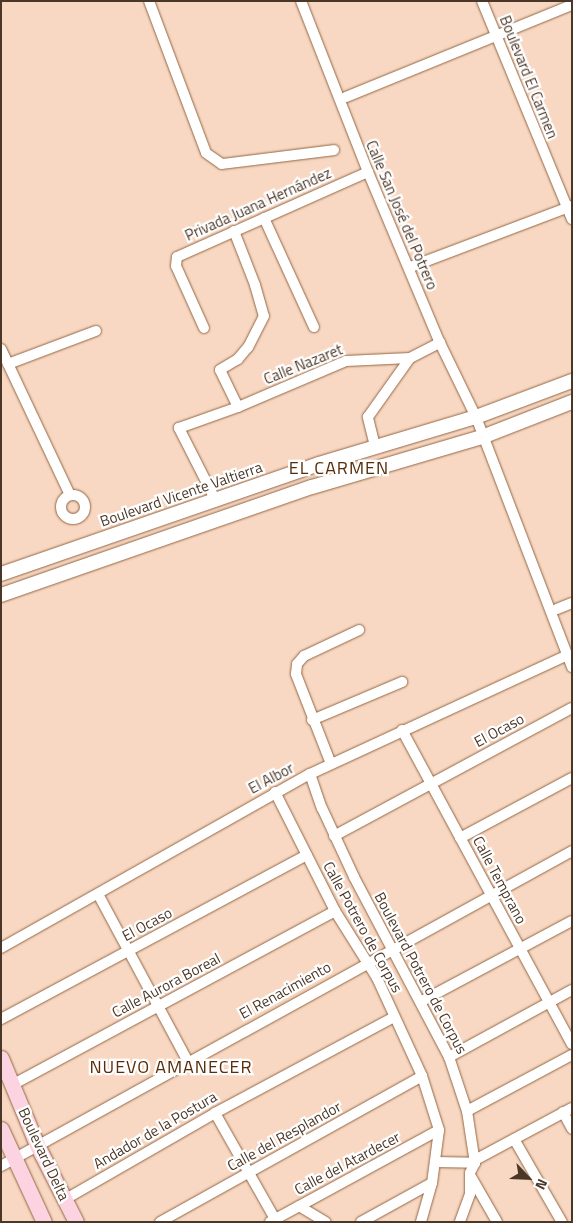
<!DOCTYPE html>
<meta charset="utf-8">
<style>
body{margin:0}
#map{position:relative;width:573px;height:1223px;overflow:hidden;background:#f8d8c2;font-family:"Titillium Web",sans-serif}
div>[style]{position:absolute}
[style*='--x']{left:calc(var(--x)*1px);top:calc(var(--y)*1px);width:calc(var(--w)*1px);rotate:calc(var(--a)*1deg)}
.roads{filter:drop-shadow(0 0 1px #946644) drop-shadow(0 0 1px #946644)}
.street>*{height:10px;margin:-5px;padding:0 5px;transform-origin:5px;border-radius:5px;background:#fff}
.street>.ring{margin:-5px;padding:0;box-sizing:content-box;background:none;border:10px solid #fff;border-radius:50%}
.secondary>*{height:14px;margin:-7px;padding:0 7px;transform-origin:7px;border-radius:7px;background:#fff}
.primary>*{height:15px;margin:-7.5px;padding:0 7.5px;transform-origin:7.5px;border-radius:7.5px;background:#fbd3e1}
span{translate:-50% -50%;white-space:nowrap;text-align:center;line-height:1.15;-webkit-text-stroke:4.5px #fff;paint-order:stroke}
.street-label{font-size:15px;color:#4b3728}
.quarter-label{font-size:18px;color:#582e0a;letter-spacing:1px}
.frame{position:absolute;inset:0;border:2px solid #4b3728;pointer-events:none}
.north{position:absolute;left:503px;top:1153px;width:50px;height:50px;-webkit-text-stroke:4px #fff;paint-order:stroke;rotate:115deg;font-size:14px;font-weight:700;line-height:20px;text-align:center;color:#4b3728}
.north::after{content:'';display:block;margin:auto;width:18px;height:22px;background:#4b3728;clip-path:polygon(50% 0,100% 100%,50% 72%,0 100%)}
</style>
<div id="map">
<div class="roads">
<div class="street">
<i style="--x:149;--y:1;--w:162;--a:69.4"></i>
<i style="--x:206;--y:153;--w:19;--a:35"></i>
<i style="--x:222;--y:164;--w:113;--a:-7.1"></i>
<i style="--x:301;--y:1;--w:184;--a:68.6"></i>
<i style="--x:368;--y:172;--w:186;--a:67.2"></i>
<i style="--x:440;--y:343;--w:82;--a:64.1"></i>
<i style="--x:476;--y:417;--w:268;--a:69"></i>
<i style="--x:482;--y:1;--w:236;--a:67.6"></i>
<i style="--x:346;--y:97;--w:244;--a:-22.2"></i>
<i style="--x:264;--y:218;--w:120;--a:65.4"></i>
<i style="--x:234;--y:231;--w:58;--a:68.7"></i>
<i style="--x:255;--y:285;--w:32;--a:74"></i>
<i style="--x:264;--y:316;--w:35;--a:117"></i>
<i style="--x:248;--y:347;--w:16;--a:130"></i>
<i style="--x:238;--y:359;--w:21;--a:149"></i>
<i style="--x:220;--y:370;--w:41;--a:64.1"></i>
<i style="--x:413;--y:266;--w:170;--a:-20.7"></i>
<i style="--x:204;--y:328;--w:68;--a:-114.3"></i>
<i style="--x:176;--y:266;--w:9;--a:-84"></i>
<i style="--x:177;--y:257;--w:209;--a:-24"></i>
<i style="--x:1;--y:349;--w:161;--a:64.7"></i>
<i style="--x:8;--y:364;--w:94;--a:-20.6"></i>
<i style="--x:375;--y:446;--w:30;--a:-104"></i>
<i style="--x:368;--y:417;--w:72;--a:-54.6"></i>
<i class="ring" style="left:61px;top:495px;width:14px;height:14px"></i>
<i style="--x:215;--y:499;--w:80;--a:-116.9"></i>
<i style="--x:179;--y:428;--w:63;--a:-19.6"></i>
<i style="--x:238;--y:407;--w:117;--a:-23.1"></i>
<i style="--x:346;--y:361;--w:64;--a:-2.7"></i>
<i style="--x:410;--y:358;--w:34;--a:-27"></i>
<i style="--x:557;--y:609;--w:16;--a:-22"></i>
<i style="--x:312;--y:720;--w:98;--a:-22.9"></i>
<i style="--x:402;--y:730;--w:357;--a:61.6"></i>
<i style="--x:331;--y:764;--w:97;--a:-111.3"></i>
<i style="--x:296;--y:674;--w:10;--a:-84"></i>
<i style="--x:297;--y:664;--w:11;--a:-49"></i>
<i style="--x:304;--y:656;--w:61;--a:-25.3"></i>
<i style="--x:310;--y:774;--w:36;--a:71"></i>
<i style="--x:322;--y:808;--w:76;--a:65.1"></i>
<i style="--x:354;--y:877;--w:204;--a:62.2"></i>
<i style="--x:449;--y:1057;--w:57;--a:71.6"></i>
<i style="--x:467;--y:1111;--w:53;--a:81.3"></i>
<i style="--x:475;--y:1163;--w:11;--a:117"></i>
<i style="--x:470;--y:1173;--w:21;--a:90"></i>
<i style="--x:470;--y:1194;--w:30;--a:110"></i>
<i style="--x:275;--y:792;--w:133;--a:63.2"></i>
<i style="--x:335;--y:911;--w:79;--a:57.9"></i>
<i style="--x:377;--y:978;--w:108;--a:65.3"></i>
<i style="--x:422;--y:1076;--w:57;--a:72.5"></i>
<i style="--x:439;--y:1130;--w:53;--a:97.5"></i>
<i style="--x:432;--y:1183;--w:41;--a:105.8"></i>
<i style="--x:334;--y:836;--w:270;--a:-28.3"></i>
<i style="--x:460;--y:838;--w:127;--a:-28.2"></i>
<i style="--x:98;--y:894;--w:191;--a:61.8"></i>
<i style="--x:1;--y:948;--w:355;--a:-29.4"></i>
<i style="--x:310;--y:774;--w:283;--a:-24.8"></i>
<i style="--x:422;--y:1001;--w:170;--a:-28.1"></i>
<i style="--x:1;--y:1019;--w:347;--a:-28.2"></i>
<i style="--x:449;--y:1057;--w:140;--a:-28.6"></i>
<i style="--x:12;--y:1085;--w:367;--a:-28.3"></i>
<i style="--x:467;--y:1111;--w:119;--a:-28.1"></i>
<i style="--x:563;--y:1112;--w:19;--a:62"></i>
<i style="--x:215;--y:1113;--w:122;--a:60.5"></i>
<i style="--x:514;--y:1139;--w:96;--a:60"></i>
<i style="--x:475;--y:1160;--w:110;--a:-28.2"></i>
<i style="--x:436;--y:1162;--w:39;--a:1"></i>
<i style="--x:1;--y:1166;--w:652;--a:-28.88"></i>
<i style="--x:470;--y:1175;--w:54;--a:60.1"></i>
<i style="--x:64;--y:1200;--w:174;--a:-29.9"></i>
<i style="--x:215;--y:1113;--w:203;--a:-28.2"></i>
<i style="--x:299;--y:1206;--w:31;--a:31"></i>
<i style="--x:160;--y:1222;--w:300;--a:-29.1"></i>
<i style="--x:270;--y:1222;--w:192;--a:-28.6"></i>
<i style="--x:361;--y:1222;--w:81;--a:-28.8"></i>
</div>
<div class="secondary">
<i style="--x:1;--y:574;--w:336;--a:-19.1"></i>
<i style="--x:319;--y:464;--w:164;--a:-16.7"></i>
<i style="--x:476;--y:417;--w:103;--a:-20.6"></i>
<i style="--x:1;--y:595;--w:329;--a:-19.2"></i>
<i style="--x:312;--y:487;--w:177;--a:-16.4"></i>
<i style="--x:482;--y:437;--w:97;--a:-21.3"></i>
</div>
<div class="primary">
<i style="--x:1;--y:1058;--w:94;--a:67.5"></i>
<i style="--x:37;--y:1145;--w:86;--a:63.1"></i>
<i style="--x:1;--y:1129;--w:102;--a:65.2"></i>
</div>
</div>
<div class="street-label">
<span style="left:529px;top:77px;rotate:68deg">Boulevard El Carmen</span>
<span style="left:258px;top:204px;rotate:-24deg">Privada Juana Hernández</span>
<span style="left:402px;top:215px;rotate:67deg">Calle San José del Potrero</span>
<span style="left:303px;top:364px;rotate:-22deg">Calle Nazaret</span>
<span style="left:181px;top:494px;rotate:-19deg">Boulevard Vicente Valtierra</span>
<span style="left:499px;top:730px;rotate:-28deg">El Ocaso</span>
<span style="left:271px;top:778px;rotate:-28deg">El Albor</span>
<span style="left:500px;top:880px;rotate:62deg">Calle Temprano</span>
<span style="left:147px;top:924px;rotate:-28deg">El Ocaso</span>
<span style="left:363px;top:927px;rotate:61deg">Calle Potrero de Corpus</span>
<span style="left:421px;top:973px;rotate:62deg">Boulevard Potrero de Corpus</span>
<span style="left:166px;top:985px;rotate:-28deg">Calle Aurora Boreal</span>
<span style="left:285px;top:990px;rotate:-29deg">El Renacimiento</span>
<span style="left:155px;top:1130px;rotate:-30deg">Andador de la Postura</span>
<span style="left:284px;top:1136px;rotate:-29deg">Calle del Resplandor</span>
<span style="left:44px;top:1154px;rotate:65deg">Boulevard Delta</span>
<span style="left:347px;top:1163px;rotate:-28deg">Calle del Atardecer</span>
</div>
<div class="quarter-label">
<span style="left:339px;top:468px">EL CARMEN</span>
<span style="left:171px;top:1067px">NUEVO AMANECER</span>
</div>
<div class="frame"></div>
<div class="north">N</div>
</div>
